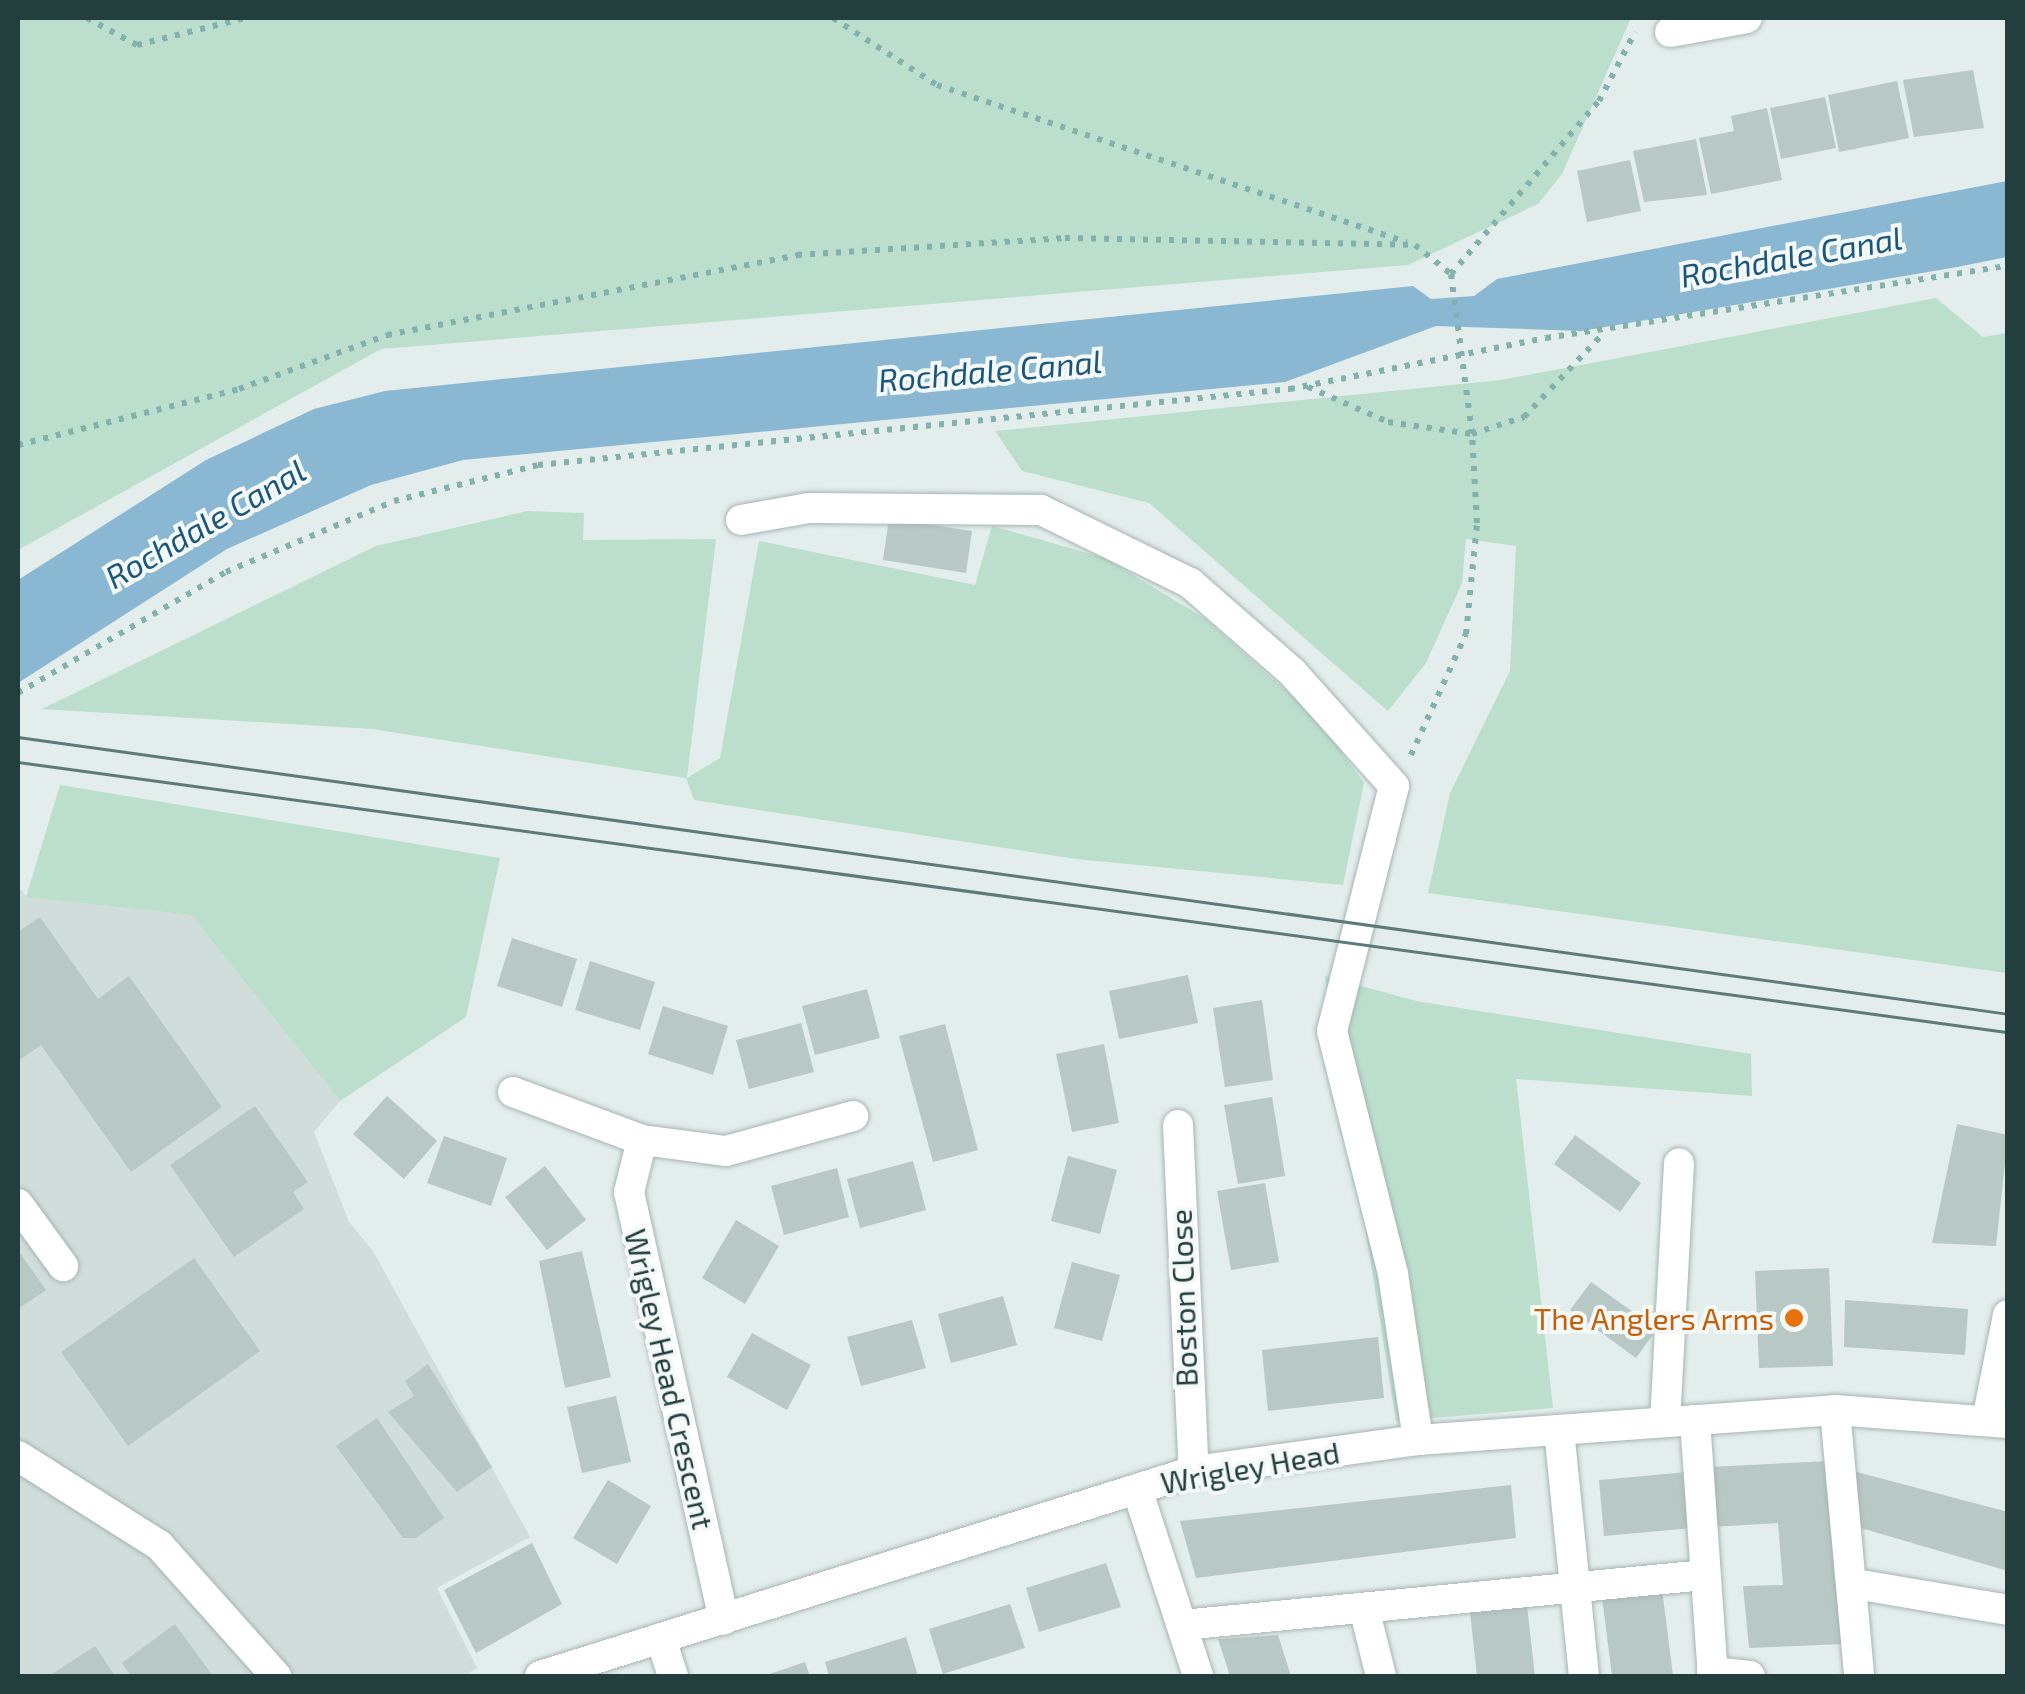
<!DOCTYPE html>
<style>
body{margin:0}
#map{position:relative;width:2025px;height:1694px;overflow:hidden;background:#e3edeb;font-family:"Exo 2",sans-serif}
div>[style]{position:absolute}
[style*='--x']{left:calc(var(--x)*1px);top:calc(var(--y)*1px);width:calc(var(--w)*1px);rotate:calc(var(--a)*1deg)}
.built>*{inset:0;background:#d1ddda}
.green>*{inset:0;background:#bcdfcd}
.water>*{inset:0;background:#8ab8d3}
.building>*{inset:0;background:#b8c8c5}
.path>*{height:6px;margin-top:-3px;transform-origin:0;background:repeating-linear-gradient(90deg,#83b1ad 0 5px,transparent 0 13px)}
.roads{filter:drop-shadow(0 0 2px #a5b5b4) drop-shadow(0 0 2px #a5b5b4)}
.minor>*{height:30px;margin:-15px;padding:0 15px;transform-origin:15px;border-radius:15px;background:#fff}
.tram>*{height:2.5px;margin:-1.25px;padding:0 1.25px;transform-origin:1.25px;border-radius:1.25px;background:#5d7a79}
.path-bridge>*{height:6px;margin-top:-3px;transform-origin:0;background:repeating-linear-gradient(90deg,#83b1ad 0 5px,transparent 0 13px)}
.dots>*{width:28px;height:28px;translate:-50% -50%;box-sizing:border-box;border:5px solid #f4f9f8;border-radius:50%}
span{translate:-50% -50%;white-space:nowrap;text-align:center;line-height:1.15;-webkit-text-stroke:8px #f4f9f8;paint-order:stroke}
.street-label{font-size:30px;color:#223f3e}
.food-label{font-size:30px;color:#c56008}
.right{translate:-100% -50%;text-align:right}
.water-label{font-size:32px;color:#1b577d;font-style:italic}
.frame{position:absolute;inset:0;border:20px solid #223f3e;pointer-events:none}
</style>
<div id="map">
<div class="built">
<i style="clip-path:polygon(18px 886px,27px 897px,191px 915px,340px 1101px,314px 1132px,349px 1222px,373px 1251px,530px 1537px,437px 1588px,477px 1668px,464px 1676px,18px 1676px)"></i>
</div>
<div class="green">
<i style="clip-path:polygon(18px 18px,1631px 18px,1562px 174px,1538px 204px,1408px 265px,381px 349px,18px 550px)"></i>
<i style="clip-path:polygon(1936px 298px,1983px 337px,2007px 333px,2007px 973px,1428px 893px,1450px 793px,1510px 671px,1516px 546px,1466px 539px,1462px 583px,1426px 663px,1388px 711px,1149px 503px,1022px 471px,995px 431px,1501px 380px)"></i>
<i style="clip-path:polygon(527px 511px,584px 513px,583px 540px,716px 539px,687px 778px,720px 758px,759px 541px,975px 585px,992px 526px,1105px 558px,1204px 618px,1317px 718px,1364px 783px,1343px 885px,1076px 859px,694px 800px,686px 778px,372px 729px,42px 709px,376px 546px)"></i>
<i style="clip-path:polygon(60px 785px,500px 858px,466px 1017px,340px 1101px,191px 915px,26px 897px)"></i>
<i style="clip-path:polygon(1325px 976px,1416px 1001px,1751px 1054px,1752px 1096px,1516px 1079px,1553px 1408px,1396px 1421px)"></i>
</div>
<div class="water">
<i style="clip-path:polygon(2007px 181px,2007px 257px,1957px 267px,1581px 331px,1436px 326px,1285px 382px,463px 460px,371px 485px,227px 549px,18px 683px,18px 580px,206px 460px,314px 409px,385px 391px,1413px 286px,1431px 299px,1474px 296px,1497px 279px)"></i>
</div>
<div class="building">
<i style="clip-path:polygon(1973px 70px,1984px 128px,1914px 137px,1903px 80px)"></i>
<i style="clip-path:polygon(1897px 81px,1909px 138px,1839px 152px,1828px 95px)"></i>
<i style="clip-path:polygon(1825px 97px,1836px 148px,1781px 159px,1770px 108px)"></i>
<i style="clip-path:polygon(1767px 108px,1782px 180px,1711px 194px,1699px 138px,1734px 131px,1731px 116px)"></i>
<i style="clip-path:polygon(1696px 139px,1707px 195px,1644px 202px,1633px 151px)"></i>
<i style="clip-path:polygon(1630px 160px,1641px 211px,1587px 222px,1577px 171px)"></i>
<i style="clip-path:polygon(889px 518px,972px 531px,966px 573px,883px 560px)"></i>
<i style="clip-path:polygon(40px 917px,98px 999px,129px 976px,222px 1107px,131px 1172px,41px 1045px,18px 1061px,18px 932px)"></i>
<i style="clip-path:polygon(512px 938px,577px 959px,562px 1007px,497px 986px)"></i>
<i style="clip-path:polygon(590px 961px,655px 982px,640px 1030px,575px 1010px)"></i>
<i style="clip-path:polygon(1188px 975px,1198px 1023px,1119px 1039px,1109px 991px)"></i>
<i style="clip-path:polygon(867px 989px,880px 1038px,815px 1055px,802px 1006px)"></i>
<i style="clip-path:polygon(1262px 1000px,1273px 1080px,1225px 1087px,1213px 1008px)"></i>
<i style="clip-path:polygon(663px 1006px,728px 1026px,713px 1075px,648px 1054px)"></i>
<i style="clip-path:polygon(801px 1023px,814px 1072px,749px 1089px,736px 1040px)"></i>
<i style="clip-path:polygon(945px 1024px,978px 1150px,933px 1162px,899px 1036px)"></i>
<i style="clip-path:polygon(1104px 1044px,1119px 1123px,1072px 1132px,1056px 1054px)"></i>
<i style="clip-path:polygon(387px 1096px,437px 1141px,404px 1179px,353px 1134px)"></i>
<i style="clip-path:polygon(1272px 1097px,1285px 1176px,1238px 1184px,1224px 1105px)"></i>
<i style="clip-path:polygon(255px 1106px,308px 1182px,293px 1192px,304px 1209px,234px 1257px,170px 1165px)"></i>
<i style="clip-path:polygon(1957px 1124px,2008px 1135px,1996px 1246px,1932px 1243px)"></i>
<i style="clip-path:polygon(1575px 1135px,1641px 1183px,1620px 1212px,1554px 1164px)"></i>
<i style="clip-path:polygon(444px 1136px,507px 1158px,491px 1206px,427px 1183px)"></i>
<i style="clip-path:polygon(1068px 1156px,1117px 1170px,1100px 1234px,1051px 1221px)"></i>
<i style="clip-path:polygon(913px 1161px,926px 1210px,860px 1228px,847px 1179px)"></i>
<i style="clip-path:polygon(545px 1166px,586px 1220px,547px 1250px,505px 1197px)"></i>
<i style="clip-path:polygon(837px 1168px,849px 1217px,784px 1235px,771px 1186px)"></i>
<i style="clip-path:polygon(1265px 1183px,1279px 1262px,1231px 1270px,1217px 1191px)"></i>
<i style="clip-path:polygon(736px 1220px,779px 1246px,745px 1304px,702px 1278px)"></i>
<i style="clip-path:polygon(18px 1250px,46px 1290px,18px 1309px)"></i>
<i style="clip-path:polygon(582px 1251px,611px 1377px,565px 1388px,539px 1261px)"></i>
<i style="clip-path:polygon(194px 1258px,260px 1351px,128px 1446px,61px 1352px)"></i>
<i style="clip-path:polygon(1072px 1262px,1120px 1275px,1102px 1341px,1054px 1328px)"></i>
<i style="clip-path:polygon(1829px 1268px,1833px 1366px,1759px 1368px,1755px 1271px)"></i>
<i style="clip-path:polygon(1591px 1282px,1657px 1329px,1636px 1358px,1570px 1310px)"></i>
<i style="clip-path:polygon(1003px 1296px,1017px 1345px,951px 1363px,938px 1314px)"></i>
<i style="clip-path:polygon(1845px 1300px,1968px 1309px,1965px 1355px,1844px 1347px)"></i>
<i style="clip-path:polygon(912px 1320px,926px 1368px,861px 1386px,847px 1337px)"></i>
<i style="clip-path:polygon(752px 1333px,811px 1365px,787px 1410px,727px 1377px)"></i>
<i style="clip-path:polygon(1378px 1337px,1384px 1398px,1268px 1411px,1262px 1350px)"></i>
<i style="clip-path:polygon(428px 1364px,492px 1467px,457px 1492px,388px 1412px,414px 1396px,405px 1381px)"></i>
<i style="clip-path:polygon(616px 1396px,631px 1462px,582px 1473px,567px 1407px)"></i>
<i style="clip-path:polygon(377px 1418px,444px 1518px,416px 1538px,403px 1538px,336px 1446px)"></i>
<i style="clip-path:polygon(1829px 1461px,1843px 1644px,1749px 1648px,1743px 1586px,1783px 1585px,1778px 1523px,1712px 1527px,1709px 1467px)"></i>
<i style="clip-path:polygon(1853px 1471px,2008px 1512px,2008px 1571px,1854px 1526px)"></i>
<i style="clip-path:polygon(1688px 1472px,1693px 1528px,1604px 1536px,1599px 1480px)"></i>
<i style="clip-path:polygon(608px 1480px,651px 1506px,617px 1564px,573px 1538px)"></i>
<i style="clip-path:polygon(1511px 1485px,1516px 1538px,1196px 1578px,1180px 1521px)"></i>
<i style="clip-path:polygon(532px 1543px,562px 1604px,476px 1653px,444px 1590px)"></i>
<i style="clip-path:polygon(1106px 1563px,1121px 1607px,1039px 1632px,1026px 1588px)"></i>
<i style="clip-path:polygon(1662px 1589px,1673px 1676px,1612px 1676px,1602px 1597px)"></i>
<i style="clip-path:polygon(1010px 1604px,1025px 1648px,943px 1674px,929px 1629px)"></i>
<i style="clip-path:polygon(1527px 1606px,1535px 1676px,1477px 1676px,1470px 1612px)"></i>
<i style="clip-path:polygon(175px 1624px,213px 1676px,131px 1676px,122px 1663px)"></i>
<i style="clip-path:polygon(1278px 1635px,1291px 1676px,1230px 1676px,1218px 1639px)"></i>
<i style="clip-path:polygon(906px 1637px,918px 1676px,829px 1676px,825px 1662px)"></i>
<i style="clip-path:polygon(95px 1646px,115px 1676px,49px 1676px)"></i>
<i style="clip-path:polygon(805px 1662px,810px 1676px,764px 1676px)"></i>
</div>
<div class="path">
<i style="--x:87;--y:18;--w:57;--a:28.4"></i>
<i style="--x:137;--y:45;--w:111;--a:-14"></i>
<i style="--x:833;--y:18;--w:124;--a:32.8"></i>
<i style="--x:937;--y:85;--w:495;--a:18.5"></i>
<i style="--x:1308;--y:387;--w:87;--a:23.6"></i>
<i style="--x:1388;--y:422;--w:85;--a:8.1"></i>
<i style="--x:1472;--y:434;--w:55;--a:-18.1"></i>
<i style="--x:1524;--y:417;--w:110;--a:-46.5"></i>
<i style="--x:18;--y:445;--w:228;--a:-14.2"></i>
<i style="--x:239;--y:389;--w:158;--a:-20"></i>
<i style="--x:387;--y:335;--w:418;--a:-11"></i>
<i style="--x:797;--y:255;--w:269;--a:-3.6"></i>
<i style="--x:1065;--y:238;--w:350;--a:1.1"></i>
<i style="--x:1415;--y:245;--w:46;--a:38.9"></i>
<i style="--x:1451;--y:274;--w:228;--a:-49.5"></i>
<i style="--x:1599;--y:101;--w:78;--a:-62.4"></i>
<i style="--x:18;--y:693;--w:241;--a:-30.2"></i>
<i style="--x:226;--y:572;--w:182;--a:-22.9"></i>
<i style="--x:394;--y:501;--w:148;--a:-14"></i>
<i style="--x:538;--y:465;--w:756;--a:-5.77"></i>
<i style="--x:1290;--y:389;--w:261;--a:-11.3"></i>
<i style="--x:1546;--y:338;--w:468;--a:-8.9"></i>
<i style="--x:1411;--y:755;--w:133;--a:-65.6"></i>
<i style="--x:1466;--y:634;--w:112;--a:-84.3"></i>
<i style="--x:1477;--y:523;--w:89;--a:-93.2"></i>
</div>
<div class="roads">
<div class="minor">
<i style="--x:1670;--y:32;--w:78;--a:-10.3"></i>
<i style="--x:741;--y:520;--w:69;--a:-10"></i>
<i style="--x:809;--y:508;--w:232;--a:0.5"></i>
<i style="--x:1041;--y:510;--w:166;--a:26.1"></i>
<i style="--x:1190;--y:583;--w:135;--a:41.1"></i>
<i style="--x:1292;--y:672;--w:153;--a:48.2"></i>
<i style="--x:1394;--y:786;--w:253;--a:104.2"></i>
<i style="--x:1332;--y:1031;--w:251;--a:75.9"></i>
<i style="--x:1393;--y:1274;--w:168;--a:81.4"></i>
<i style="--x:513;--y:1092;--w:138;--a:20.4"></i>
<i style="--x:642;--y:1140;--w:85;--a:7.5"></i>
<i style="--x:726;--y:1151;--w:132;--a:-15.4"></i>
<i style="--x:1178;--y:1125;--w:346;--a:87.4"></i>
<i style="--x:642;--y:1140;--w:54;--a:104"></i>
<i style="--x:629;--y:1192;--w:438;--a:77.5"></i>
<i style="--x:18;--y:1204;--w:77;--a:54"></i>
<i style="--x:1835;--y:1410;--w:267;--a:84.8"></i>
<i style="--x:1988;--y:1415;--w:102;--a:-78.7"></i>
<i style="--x:1695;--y:1420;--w:257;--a:86"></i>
<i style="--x:1665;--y:1422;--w:259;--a:-86.9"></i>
<i style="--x:1559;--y:1430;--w:247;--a:84.2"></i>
<i style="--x:18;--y:1456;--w:167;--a:32.3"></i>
<i style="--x:159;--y:1545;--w:176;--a:48.2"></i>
<i style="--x:1137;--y:1489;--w:197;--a:71.9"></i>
<i style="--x:1855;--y:1584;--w:155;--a:9.6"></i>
<i style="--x:1365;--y:1612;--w:66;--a:76"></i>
<i style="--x:1182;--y:1625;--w:525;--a:-5.46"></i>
<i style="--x:661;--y:1639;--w:39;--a:72"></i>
<i style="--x:1712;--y:1672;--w:38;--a:6"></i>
<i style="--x:540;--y:1676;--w:685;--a:-17.4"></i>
<i style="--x:1194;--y:1471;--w:226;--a:-7.9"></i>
<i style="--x:1418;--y:1440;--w:418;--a:-4.1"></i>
<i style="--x:1835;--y:1410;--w:173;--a:4.3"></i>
</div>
</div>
<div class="tram">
<i style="--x:18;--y:737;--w:2009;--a:7.92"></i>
<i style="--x:18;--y:762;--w:2008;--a:7.73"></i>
</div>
<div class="path-bridge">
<i style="--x:1451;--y:274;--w:161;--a:82.5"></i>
</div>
<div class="dots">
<i style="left:1794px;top:1318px;background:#e8710a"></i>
</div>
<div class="street-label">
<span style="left:1183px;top:1298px;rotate:-92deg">Boston Close</span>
<span style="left:670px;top:1379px;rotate:77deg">Wrigley Head Crescent</span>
<span style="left:1250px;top:1467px;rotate:-10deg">Wrigley Head</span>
</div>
<div class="food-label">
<span class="right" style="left:1774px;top:1318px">The Anglers Arms</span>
</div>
<div class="water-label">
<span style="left:1791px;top:256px;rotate:-10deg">Rochdale Canal</span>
<span style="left:990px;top:370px;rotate:-5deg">Rochdale Canal</span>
<span style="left:205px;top:523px;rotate:-30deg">Rochdale Canal</span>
</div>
<div class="frame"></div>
</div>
